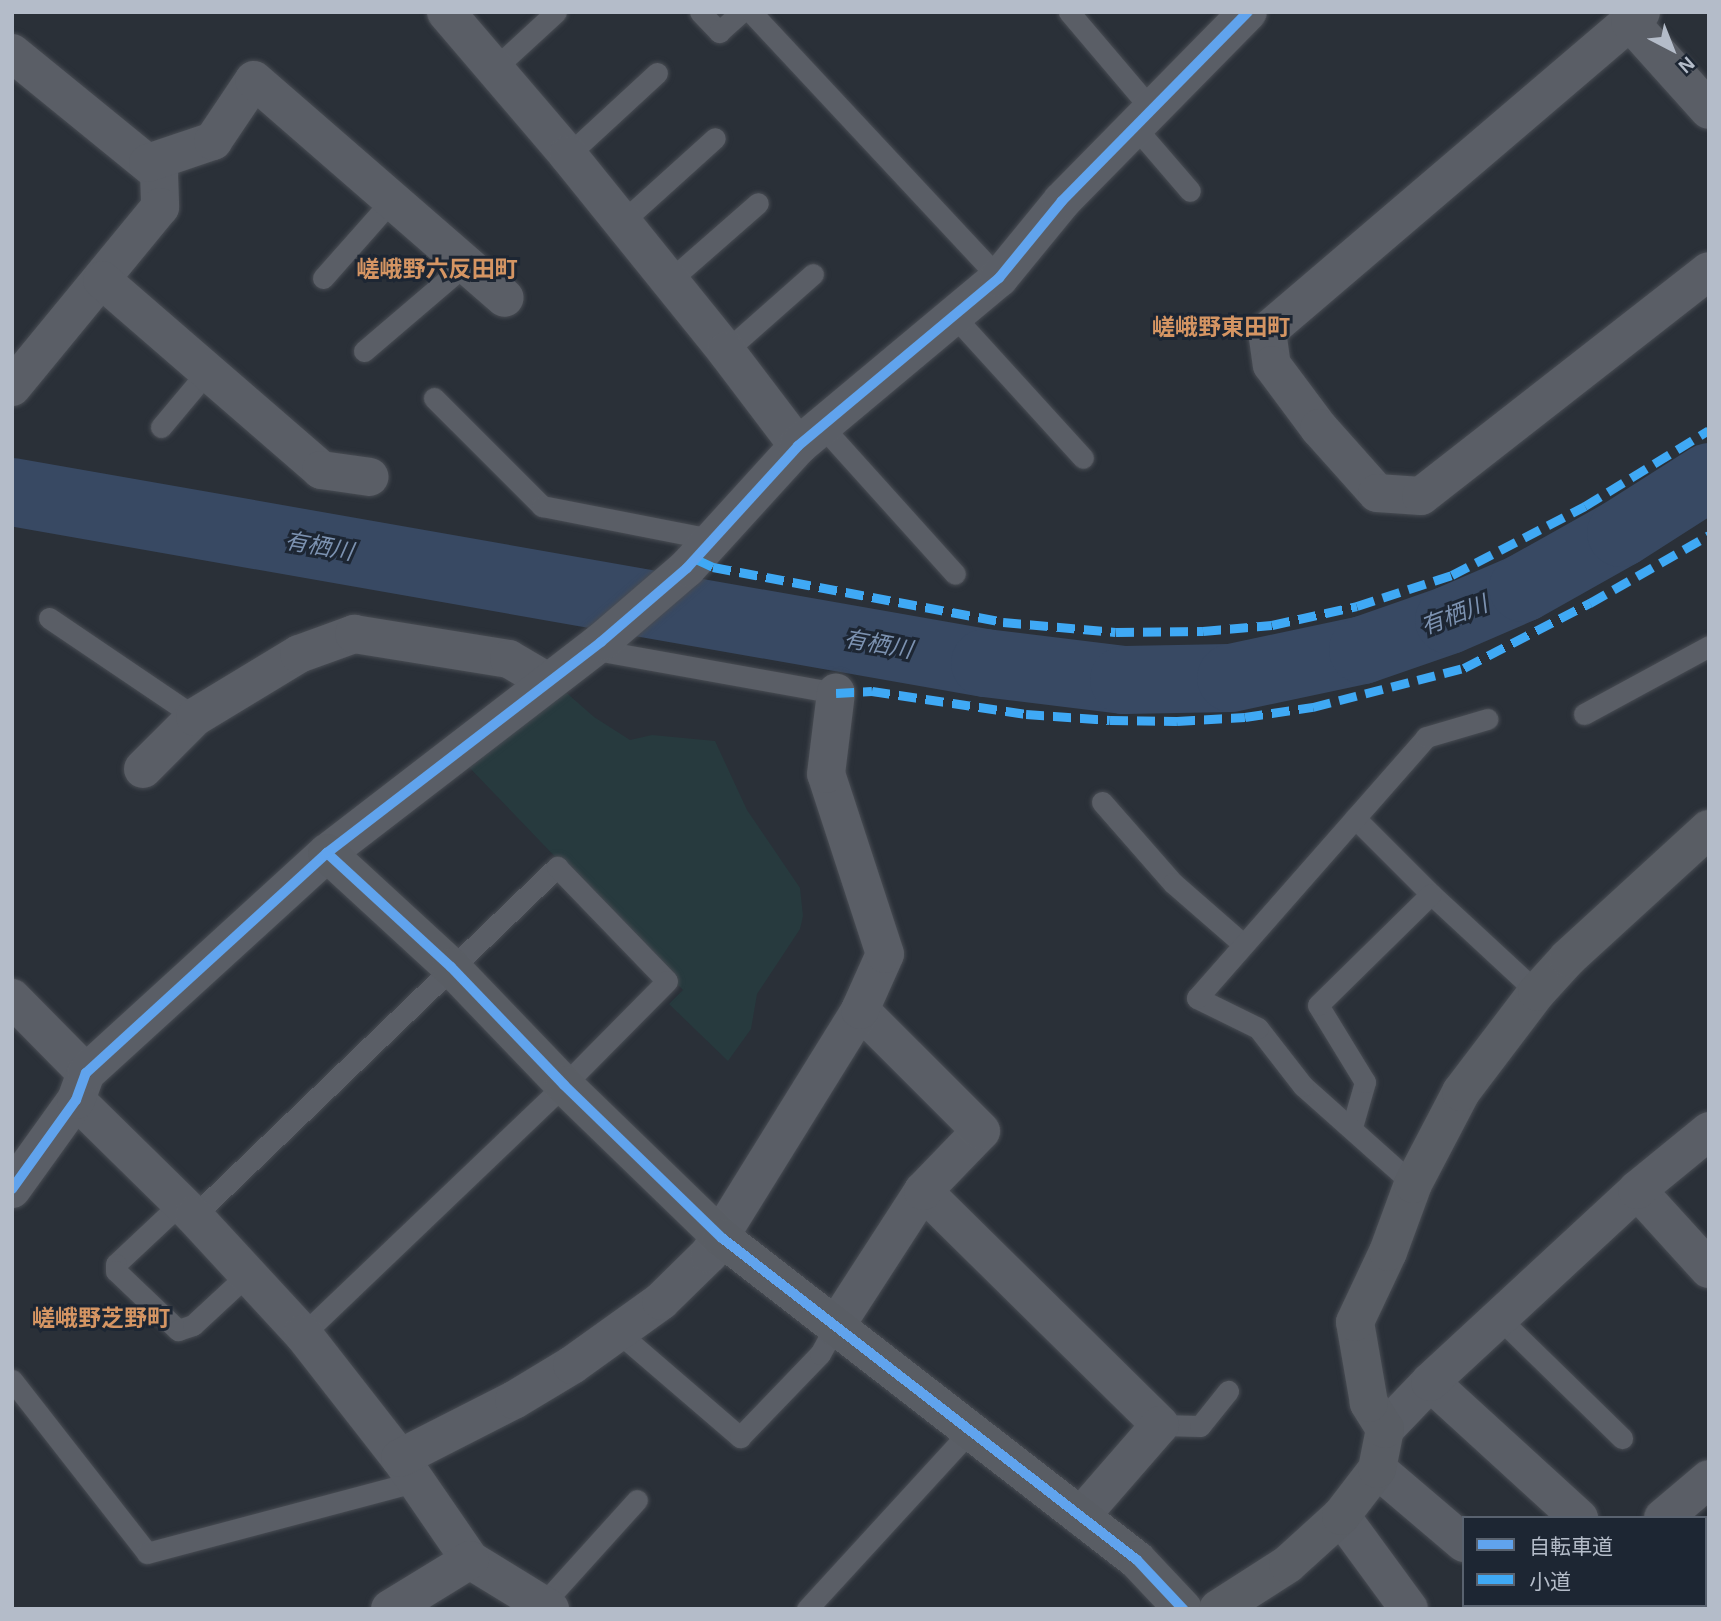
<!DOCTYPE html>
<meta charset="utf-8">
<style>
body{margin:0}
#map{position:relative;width:1721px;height:1621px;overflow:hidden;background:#2a3038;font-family:Arial,"Noto Sans JP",sans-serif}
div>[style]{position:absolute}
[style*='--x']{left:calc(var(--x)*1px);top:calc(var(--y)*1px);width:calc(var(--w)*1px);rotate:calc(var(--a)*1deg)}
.green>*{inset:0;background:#273a3e}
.river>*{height:68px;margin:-34px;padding:0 34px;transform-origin:34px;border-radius:34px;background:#384963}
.roads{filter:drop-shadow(0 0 2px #484c53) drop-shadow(0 0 2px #484c53)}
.lane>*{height:21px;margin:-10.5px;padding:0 10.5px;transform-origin:10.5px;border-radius:10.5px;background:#5a5e66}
.street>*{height:38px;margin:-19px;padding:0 19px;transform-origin:19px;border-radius:19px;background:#5a5e66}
.secondary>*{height:38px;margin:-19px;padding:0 19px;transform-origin:19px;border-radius:19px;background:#595d64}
.quiet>*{height:9px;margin-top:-4.5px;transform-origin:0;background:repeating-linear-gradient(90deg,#3fa9f5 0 18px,transparent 0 27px)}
.cycleway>*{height:10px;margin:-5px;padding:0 5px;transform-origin:5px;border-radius:5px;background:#60a3ed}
span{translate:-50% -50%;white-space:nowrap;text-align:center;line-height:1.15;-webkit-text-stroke:6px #1d2633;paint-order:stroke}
.neighbourhood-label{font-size:23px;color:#d59563;font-weight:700}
.water-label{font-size:23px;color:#7c92b1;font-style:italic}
.frame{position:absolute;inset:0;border:14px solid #b4bcc9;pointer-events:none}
.legend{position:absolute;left:1462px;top:1516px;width:245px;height:91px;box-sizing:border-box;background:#1d2633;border:2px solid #59626f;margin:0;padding:9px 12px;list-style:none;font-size:21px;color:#b4bcc9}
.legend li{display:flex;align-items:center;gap:14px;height:35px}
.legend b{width:35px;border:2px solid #59626f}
.north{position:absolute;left:1637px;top:14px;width:70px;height:70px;-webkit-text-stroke:5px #1d2633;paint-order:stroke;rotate:138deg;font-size:19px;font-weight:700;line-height:28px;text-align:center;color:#b4bcc9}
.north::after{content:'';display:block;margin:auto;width:24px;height:32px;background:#b4bcc9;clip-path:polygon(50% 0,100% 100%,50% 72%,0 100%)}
</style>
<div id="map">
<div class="green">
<i style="clip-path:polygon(561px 688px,594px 717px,630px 740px,652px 735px,715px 741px,747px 810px,800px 888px,803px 916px,800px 929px,757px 994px,751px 1029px,728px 1061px,669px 1004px,683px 990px,465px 763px)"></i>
</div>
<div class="river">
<i style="--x:12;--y:492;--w:988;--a:9.97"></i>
<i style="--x:985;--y:663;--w:140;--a:7"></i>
<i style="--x:1124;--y:680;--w:107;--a:-1.1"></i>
<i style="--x:1231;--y:678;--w:135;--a:-12"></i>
<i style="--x:1363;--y:650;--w:91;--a:-19.2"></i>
<i style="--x:1449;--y:620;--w:81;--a:-23.4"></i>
<i style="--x:1523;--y:588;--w:112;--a:-29.3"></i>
<i style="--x:1621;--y:533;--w:104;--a:-32.5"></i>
</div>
<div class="roads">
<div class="lane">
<i style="--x:700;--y:12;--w:28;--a:46"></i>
<i style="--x:719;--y:32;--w:30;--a:-42"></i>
<i style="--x:751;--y:12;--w:364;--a:47"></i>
<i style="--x:1069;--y:12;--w:128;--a:49.7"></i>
<i style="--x:494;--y:69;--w:84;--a:-42.6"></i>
<i style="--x:1135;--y:127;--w:84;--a:49.3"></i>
<i style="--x:568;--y:155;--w:121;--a:-42.7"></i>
<i style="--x:622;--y:222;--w:125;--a:-42.1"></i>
<i style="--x:323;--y:278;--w:104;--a:-48.5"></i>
<i style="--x:669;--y:281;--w:118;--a:-41.2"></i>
<i style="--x:953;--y:315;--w:193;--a:47.7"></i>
<i style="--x:364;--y:351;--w:134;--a:-40.5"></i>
<i style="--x:726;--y:351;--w:116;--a:-41.5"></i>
<i style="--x:434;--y:398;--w:153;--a:45"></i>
<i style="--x:542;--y:506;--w:176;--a:11.1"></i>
<i style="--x:821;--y:425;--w:200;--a:48"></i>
<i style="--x:161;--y:427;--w:72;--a:-50.1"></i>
<i style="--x:49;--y:618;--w:176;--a:34.1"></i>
<i style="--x:591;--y:649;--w:249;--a:10.2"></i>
<i style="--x:1584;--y:714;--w:142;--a:-28.5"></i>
<i style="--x:1102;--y:802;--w:108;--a:48.8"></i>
<i style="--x:1173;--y:883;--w:93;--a:41.1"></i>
<i style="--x:1355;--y:818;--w:107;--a:45"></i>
<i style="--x:1431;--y:894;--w:144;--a:42.8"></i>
<i style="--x:1352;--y:1127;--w:47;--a:-73.9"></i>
<i style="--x:1365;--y:1082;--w:90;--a:-121.4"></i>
<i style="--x:1318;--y:1005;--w:158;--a:-44.5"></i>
<i style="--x:1413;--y:1184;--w:147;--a:-138.3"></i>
<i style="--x:1303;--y:1086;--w:73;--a:-127.8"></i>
<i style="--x:1258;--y:1028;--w:68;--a:-153.8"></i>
<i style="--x:1197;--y:998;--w:347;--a:-48.7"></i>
<i style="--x:1426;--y:737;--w:64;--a:-16.4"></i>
<i style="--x:181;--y:1203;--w:89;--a:136.8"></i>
<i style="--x:116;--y:1264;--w:7;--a:90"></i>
<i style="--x:116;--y:1271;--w:86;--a:43.6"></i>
<i style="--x:178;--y:1330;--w:16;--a:-18"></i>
<i style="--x:193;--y:1325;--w:75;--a:-42.8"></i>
<i style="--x:194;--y:1216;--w:504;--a:-43.87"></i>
<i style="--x:557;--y:867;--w:158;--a:46"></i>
<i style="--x:667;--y:981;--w:146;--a:134.7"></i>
<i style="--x:564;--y:1085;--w:361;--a:136.3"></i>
<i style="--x:1499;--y:1318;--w:172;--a:44.3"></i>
<i style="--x:619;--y:1333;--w:160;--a:40.7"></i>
<i style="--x:740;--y:1437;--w:115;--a:-46.1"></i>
<i style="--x:820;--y:1354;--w:31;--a:-61"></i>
<i style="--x:12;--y:1380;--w:219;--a:52"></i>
<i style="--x:147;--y:1553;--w:276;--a:-14.9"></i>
<i style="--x:1160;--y:1425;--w:40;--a:1.4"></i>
<i style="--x:1200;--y:1426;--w:45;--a:-51.3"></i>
<i style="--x:543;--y:1604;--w:140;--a:-47.9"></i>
<i style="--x:807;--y:1609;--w:240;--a:-47.5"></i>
</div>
<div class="street">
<i style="--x:446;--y:12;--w:188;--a:49.5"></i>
<i style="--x:568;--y:155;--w:252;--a:51.1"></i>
<i style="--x:726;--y:351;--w:119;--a:52.8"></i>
<i style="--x:1641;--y:12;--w:492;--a:139.5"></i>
<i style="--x:1267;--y:331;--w:34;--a:82"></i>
<i style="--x:1272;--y:365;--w:79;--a:53.3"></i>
<i style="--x:1319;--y:428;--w:87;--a:48.3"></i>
<i style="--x:1377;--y:493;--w:44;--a:3.9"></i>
<i style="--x:1421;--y:496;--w:365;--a:-38"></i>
<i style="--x:1630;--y:22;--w:118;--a:48.1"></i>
<i style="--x:12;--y:53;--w:190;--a:39.2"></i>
<i style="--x:159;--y:173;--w:34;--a:88"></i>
<i style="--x:160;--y:207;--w:233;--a:129.4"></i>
<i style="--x:148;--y:163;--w:69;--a:-18.7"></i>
<i style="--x:213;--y:141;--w:73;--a:-56.1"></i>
<i style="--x:254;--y:80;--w:332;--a:41"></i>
<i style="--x:102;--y:280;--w:290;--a:40.9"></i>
<i style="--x:321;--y:470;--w:49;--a:8.1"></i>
<i style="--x:143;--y:769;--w:74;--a:-45"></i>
<i style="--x:195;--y:717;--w:122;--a:-31.2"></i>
<i style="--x:299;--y:654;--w:59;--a:-20"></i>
<i style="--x:354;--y:634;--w:157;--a:9.2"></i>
<i style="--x:509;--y:659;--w:45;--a:30.5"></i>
<i style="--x:12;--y:998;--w:105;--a:45.4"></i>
<i style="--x:76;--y:1100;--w:165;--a:44.5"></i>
<i style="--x:194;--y:1216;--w:161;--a:47.3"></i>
<i style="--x:303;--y:1334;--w:157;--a:52"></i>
<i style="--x:400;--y:1458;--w:124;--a:55.5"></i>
<i style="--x:470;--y:1560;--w:94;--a:31.5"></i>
<i style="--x:12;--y:1189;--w:110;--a:-54.3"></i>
<i style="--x:76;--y:1100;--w:29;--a:-70"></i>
<i style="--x:86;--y:1073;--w:326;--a:-42.4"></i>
<i style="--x:327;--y:853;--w:346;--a:-37.6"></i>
<i style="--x:601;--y:642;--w:113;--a:-40.7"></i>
<i style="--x:687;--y:568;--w:165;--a:-47.7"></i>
<i style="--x:798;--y:446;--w:262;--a:-39.9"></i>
<i style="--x:999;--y:278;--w:99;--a:-50.7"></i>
<i style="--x:1062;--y:201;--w:265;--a:-45.5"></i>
<i style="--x:1637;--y:1190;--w:107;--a:47.7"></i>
<i style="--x:923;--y:1191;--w:333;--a:44.6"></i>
<i style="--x:1160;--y:1425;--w:121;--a:131"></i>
<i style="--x:835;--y:1327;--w:162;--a:-57.1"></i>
<i style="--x:923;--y:1191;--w:83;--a:-46"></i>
<i style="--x:981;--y:1131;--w:171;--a:-135"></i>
<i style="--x:1430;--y:1382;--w:202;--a:42.4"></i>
<i style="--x:1385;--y:1429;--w:65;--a:-46.2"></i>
<i style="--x:1430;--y:1382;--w:282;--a:-42.8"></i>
<i style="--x:1637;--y:1190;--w:93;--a:-39.3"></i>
<i style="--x:400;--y:1458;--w:128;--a:-27"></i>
<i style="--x:514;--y:1400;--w:68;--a:-31.1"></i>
<i style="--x:572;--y:1365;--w:110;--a:-35.7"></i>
<i style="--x:661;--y:1301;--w:67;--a:-44.4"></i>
<i style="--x:709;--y:1254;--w:287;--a:-58.2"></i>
<i style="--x:860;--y:1010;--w:61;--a:-65.9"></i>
<i style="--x:885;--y:954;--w:189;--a:-108.1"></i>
<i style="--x:826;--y:774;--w:82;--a:-83"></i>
<i style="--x:1377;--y:1469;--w:114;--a:40.4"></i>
<i style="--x:1341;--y:1516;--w:115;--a:53.8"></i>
<i style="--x:1663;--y:1518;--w:60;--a:-40.3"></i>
<i style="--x:1527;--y:1605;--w:6;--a:45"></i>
<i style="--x:1671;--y:1605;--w:5;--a:53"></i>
<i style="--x:390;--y:1609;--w:94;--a:-31.5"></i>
</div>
<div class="secondary">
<i style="--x:327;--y:853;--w:168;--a:42.6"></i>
<i style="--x:451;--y:967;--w:163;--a:46.2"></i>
<i style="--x:564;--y:1085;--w:220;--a:44.1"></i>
<i style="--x:722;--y:1238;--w:525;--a:37.81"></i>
<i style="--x:1137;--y:1560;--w:67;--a:46.8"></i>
<i style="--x:1218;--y:1609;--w:83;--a:-32.7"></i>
<i style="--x:1288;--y:1564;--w:72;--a:-42.2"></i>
<i style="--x:1341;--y:1516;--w:59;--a:-52.5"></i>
<i style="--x:1377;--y:1469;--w:41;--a:-78.7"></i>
<i style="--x:1385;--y:1429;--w:31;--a:-122"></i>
<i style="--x:1369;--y:1403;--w:82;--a:-99.8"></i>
<i style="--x:1355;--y:1322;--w:77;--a:-64.8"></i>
<i style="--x:1388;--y:1252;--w:72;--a:-69.8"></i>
<i style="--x:1413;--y:1184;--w:104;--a:-62.4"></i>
<i style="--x:1461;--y:1092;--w:126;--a:-52.8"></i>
<i style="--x:1537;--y:992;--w:46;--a:-47.6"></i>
<i style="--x:1568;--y:958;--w:191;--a:-42.5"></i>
</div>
</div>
<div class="quiet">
<i style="--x:696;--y:559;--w:19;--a:25"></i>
<i style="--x:713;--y:567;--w:295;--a:10.7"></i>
<i style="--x:1003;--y:622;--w:113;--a:5.1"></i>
<i style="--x:1116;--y:632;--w:87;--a:-0.7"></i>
<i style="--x:1203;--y:631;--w:69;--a:-5"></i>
<i style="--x:1272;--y:625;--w:87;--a:-12.6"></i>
<i style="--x:1357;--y:606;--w:100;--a:-18.1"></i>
<i style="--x:1452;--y:575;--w:150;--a:-27.4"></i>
<i style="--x:1585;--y:506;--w:145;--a:-31.5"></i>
<i style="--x:836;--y:693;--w:36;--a:-3"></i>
<i style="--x:872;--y:691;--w:156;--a:8.5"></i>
<i style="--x:1026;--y:714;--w:84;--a:4.1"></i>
<i style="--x:1110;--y:720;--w:67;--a:0.9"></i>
<i style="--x:1177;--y:721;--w:68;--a:-3.4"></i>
<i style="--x:1245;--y:717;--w:69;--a:-8.4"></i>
<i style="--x:1313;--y:707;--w:156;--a:-14.5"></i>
<i style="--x:1464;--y:668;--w:142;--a:-27.3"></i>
<i style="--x:1590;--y:603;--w:137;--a:-29.7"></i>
</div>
<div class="cycleway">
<i style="--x:327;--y:853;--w:168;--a:42.6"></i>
<i style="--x:451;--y:967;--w:163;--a:46.2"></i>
<i style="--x:564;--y:1085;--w:220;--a:44.1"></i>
<i style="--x:722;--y:1238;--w:525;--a:37.81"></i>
<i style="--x:1137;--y:1560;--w:67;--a:46.8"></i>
<i style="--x:12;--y:1189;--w:110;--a:-54.3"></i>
<i style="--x:76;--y:1100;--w:29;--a:-70"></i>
<i style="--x:86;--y:1073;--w:326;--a:-42.4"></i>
<i style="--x:327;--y:853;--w:346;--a:-37.6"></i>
<i style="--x:601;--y:642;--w:113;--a:-40.7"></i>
<i style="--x:687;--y:568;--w:165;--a:-47.7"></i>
<i style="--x:798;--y:446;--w:262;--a:-39.9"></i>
<i style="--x:999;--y:278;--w:99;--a:-50.7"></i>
<i style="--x:1062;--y:201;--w:265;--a:-45.5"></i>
</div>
<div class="neighbourhood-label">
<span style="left:437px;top:269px">嵯峨野六反田町</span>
<span style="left:1221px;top:327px">嵯峨野東田町</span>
<span style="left:101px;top:1318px">嵯峨野芝野町</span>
</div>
<div class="water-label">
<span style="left:319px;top:546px;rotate:10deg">有栖川</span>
<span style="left:1454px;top:615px;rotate:-21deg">有栖川</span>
<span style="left:878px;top:644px;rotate:10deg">有栖川</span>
</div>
<div class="frame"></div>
<ul class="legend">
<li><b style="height:9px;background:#60a3ed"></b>自転車道</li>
<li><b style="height:9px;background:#3fa9f5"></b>小道</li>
</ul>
<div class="north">N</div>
</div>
